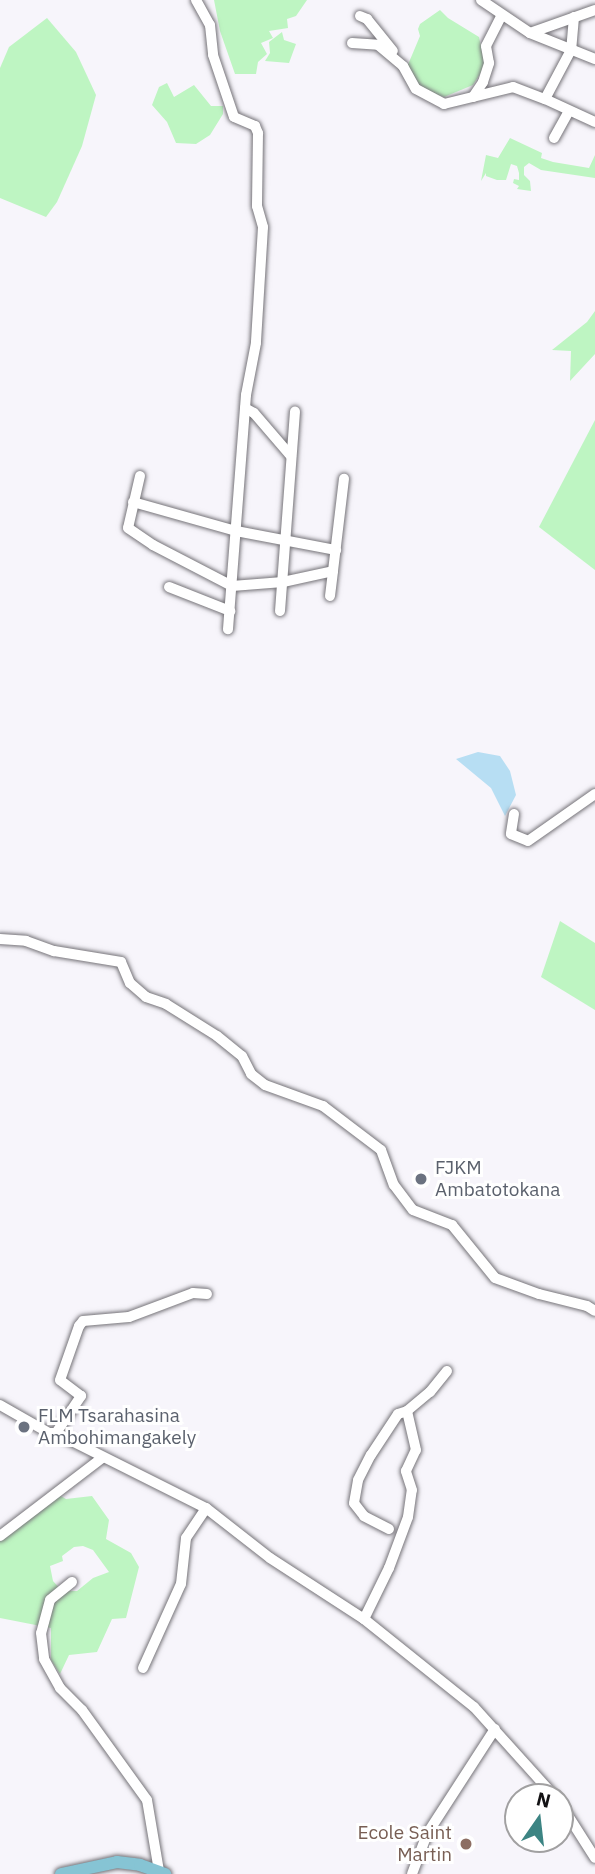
<!DOCTYPE html>
<style>
body{margin:0}
#map{position:relative;width:595px;height:1874px;overflow:hidden;background:#f7f5fb;font-family:"IBM Plex Sans",sans-serif}
div>[style]{position:absolute}
[style*='--x']{left:calc(var(--x)*1px);top:calc(var(--y)*1px);width:calc(var(--w)*1px);rotate:calc(var(--a)*1deg)}
.green>*{inset:0;background:#bef5c2}
.water>*{inset:0;background:#b7def3}
.roads{filter:drop-shadow(0 0 2px #767479) drop-shadow(0 0 2px #767479)}
.minor>*{height:10px;margin:-5px;padding:0 5px;transform-origin:5px;border-radius:5px;background:#fff}
.major>*{height:12px;margin:-6px;padding:0 6px;transform-origin:6px;border-radius:6px;background:#86c4d4}
.dots>*{width:19px;height:19px;translate:-50% -50%;box-sizing:border-box;border:4px solid #fff;border-radius:50%}
span{translate:-50% -50%;white-space:nowrap;text-align:center;line-height:1.15;-webkit-text-stroke:6px #fff;paint-order:stroke}
.worship-label{font-size:19px;color:#5b616d}
.left{translate:0 -50%;text-align:left}
.education-label{font-size:19px;color:#785e54}
.right{translate:-100% -50%;text-align:right}
.north{position:absolute;left:504px;top:1783px;width:70px;height:70px;box-sizing:border-box;background:#fff;border:2px solid #a1a0a1;border-radius:50%;rotate:14deg;font-size:19px;font-weight:700;line-height:28px;text-align:center;color:#131214}
.north::after{content:'';display:block;margin:auto;width:24px;height:32px;background:#3c8483;clip-path:polygon(50% 0,100% 100%,50% 72%,0 100%)}
</style>
<div id="map">
<div class="green">
<i style="clip-path:polygon(214px 0,307px 0,296px 16px,287px 19px,288px 28px,269px 31px,273px 38px,261px 43px,267px 54px,258px 62px,256px 74px,235px 74px,220px 31px)"></i>
<i style="clip-path:polygon(440px 10px,448px 18px,479px 37px,485px 66px,473px 85px,444px 97px,423px 91px,407px 67px,420px 36px,418px 29px,420px 24px)"></i>
<i style="clip-path:polygon(47px 18px,76px 52px,96px 95px,82px 146px,57px 202px,46px 217px,0 198px,0 68px,9px 47px)"></i>
<i style="clip-path:polygon(282px 32px,284px 40px,296px 44px,289px 63px,265px 61px,270px 53px,269px 42px)"></i>
<i style="clip-path:polygon(167px 83px,174px 97px,194px 85px,211px 106px,223px 106px,223px 114px,210px 135px,196px 144px,176px 143px,167px 122px,152px 105px,159px 87px)"></i>
<i style="clip-path:polygon(510px 138px,542px 153px,541px 158px,553px 162px,589px 168px,595px 155px,595px 178px,541px 170px,529px 163px,524px 167px,524px 175px,530px 181px,531px 191px,517px 189px,519px 186px,513px 183px,514px 179px,519px 180px,519px 173px,517px 166px,511px 164px,506px 180px,497px 180px,486px 176px,486px 173px,481px 181px,486px 155px,498px 158px)"></i>
<i style="clip-path:polygon(595px 311px,595px 354px,570px 381px,571px 351px,552px 350px,587px 322px)"></i>
<i style="clip-path:polygon(595px 420px,595px 570px,539px 527px)"></i>
<i style="clip-path:polygon(560px 921px,595px 943px,595px 1010px,541px 977px)"></i>
<i style="clip-path:polygon(evenodd,59px 1495px,66px 1499px,92px 1496px,109px 1520px,106px 1539px,131px 1553px,139px 1567px,126px 1618px,112px 1619px,97px 1652px,69px 1655px,60px 1674px,51px 1660px,51px 1628px,0 1618px,0 1541px,59px 1495px,83px 1546px,93px 1550px,109px 1572px,93px 1578px,77px 1591px,62px 1591px,53px 1581px,50px 1566px,63px 1561px,62px 1556px,74px 1547px,83px 1546px)"></i>
</div>
<div class="water">
<i style="clip-path:polygon(478px 752px,500px 756px,510px 771px,516px 795px,505px 816px,491px 788px,456px 759px)"></i>
</div>
<div class="roads">
<div class="minor">
<i style="--x:196;--y:0;--w:29;--a:61"></i>
<i style="--x:210;--y:25;--w:30;--a:84"></i>
<i style="--x:213;--y:55;--w:65;--a:71.3"></i>
<i style="--x:234;--y:117;--w:23;--a:23"></i>
<i style="--x:255;--y:126;--w:8;--a:67"></i>
<i style="--x:258;--y:133;--w:73;--a:90.8"></i>
<i style="--x:257;--y:206;--w:22;--a:74"></i>
<i style="--x:263;--y:227;--w:116;--a:93.5"></i>
<i style="--x:256;--y:343;--w:53;--a:100.9"></i>
<i style="--x:246;--y:395;--w:235;--a:94.4"></i>
<i style="--x:481;--y:0;--w:59;--a:34"></i>
<i style="--x:530;--y:33;--w:70;--a:21.8"></i>
<i style="--x:360;--y:16;--w:8;--a:23"></i>
<i style="--x:367;--y:19;--w:41;--a:50.9"></i>
<i style="--x:574;--y:17;--w:33;--a:95"></i>
<i style="--x:571;--y:50;--w:55;--a:118"></i>
<i style="--x:545;--y:99;--w:55;--a:24.7"></i>
<i style="--x:530;--y:33;--w:69;--a:-19.5"></i>
<i style="--x:352;--y:43;--w:26;--a:4"></i>
<i style="--x:378;--y:45;--w:33;--a:40"></i>
<i style="--x:403;--y:66;--w:26;--a:61"></i>
<i style="--x:416;--y:89;--w:32;--a:28"></i>
<i style="--x:444;--y:104;--w:71;--a:-13.8"></i>
<i style="--x:513;--y:87;--w:34;--a:21"></i>
<i style="--x:473;--y:97;--w:18;--a:-56"></i>
<i style="--x:483;--y:82;--w:20;--a:-72"></i>
<i style="--x:489;--y:63;--w:17;--a:-100"></i>
<i style="--x:486;--y:46;--w:35;--a:-63"></i>
<i style="--x:554;--y:138;--w:31;--a:-61"></i>
<i style="--x:245;--y:408;--w:10;--a:29"></i>
<i style="--x:254;--y:413;--w:57;--a:49.3"></i>
<i style="--x:140;--y:476;--w:53;--a:103"></i>
<i style="--x:128;--y:528;--w:30;--a:34"></i>
<i style="--x:153;--y:545;--w:89;--a:27.4"></i>
<i style="--x:232;--y:586;--w:51;--a:-4.5"></i>
<i style="--x:283;--y:582;--w:51;--a:-12.4"></i>
<i style="--x:333;--y:571;--w:93;--a:-83.2"></i>
<i style="--x:133;--y:502;--w:107;--a:15.7"></i>
<i style="--x:236;--y:531;--w:102;--a:10.8"></i>
<i style="--x:169;--y:587;--w:66;--a:21.5"></i>
<i style="--x:330;--y:596;--w:25;--a:-83"></i>
<i style="--x:280;--y:611;--w:200;--a:-85.7"></i>
<i style="--x:514;--y:814;--w:20;--a:99"></i>
<i style="--x:511;--y:834;--w:18;--a:22"></i>
<i style="--x:528;--y:841;--w:82;--a:-35"></i>
<i style="--x:0;--y:939;--w:26;--a:4"></i>
<i style="--x:26;--y:941;--w:30;--a:20"></i>
<i style="--x:54;--y:951;--w:68;--a:9.3"></i>
<i style="--x:121;--y:962;--w:23;--a:67"></i>
<i style="--x:130;--y:983;--w:21;--a:41"></i>
<i style="--x:146;--y:997;--w:21;--a:19"></i>
<i style="--x:166;--y:1004;--w:60;--a:32.1"></i>
<i style="--x:217;--y:1036;--w:32;--a:39"></i>
<i style="--x:242;--y:1056;--w:20;--a:63"></i>
<i style="--x:251;--y:1074;--w:18;--a:38"></i>
<i style="--x:265;--y:1085;--w:62;--a:19.9"></i>
<i style="--x:323;--y:1106;--w:73;--a:37.2"></i>
<i style="--x:381;--y:1150;--w:37;--a:70"></i>
<i style="--x:394;--y:1185;--w:31;--a:53"></i>
<i style="--x:413;--y:1210;--w:42;--a:21"></i>
<i style="--x:452;--y:1225;--w:68;--a:50.9"></i>
<i style="--x:495;--y:1278;--w:47;--a:20"></i>
<i style="--x:539;--y:1294;--w:49;--a:14"></i>
<i style="--x:587;--y:1306;--w:9;--a:32"></i>
<i style="--x:0;--y:1405;--w:56;--a:29.7"></i>
<i style="--x:49;--y:1433;--w:7;--a:0"></i>
<i style="--x:56;--y:1433;--w:168;--a:26.6"></i>
<i style="--x:206;--y:1508;--w:81;--a:38"></i>
<i style="--x:270;--y:1558;--w:112;--a:33"></i>
<i style="--x:364;--y:1619;--w:141;--a:38.7"></i>
<i style="--x:474;--y:1707;--w:121;--a:48"></i>
<i style="--x:56;--y:1433;--w:45;--a:-56"></i>
<i style="--x:81;--y:1396;--w:26;--a:-143"></i>
<i style="--x:60;--y:1380;--w:57;--a:-70.6"></i>
<i style="--x:79;--y:1326;--w:6;--a:-51"></i>
<i style="--x:83;--y:1321;--w:46;--a:-5"></i>
<i style="--x:129;--y:1317;--w:68;--a:-20.6"></i>
<i style="--x:193;--y:1293;--w:14;--a:4"></i>
<i style="--x:389;--y:1529;--w:28;--a:-153"></i>
<i style="--x:364;--y:1516;--w:16;--a:-128"></i>
<i style="--x:354;--y:1503;--w:23;--a:-80"></i>
<i style="--x:358;--y:1480;--w:28;--a:-63"></i>
<i style="--x:371;--y:1455;--w:49;--a:-56.6"></i>
<i style="--x:398;--y:1414;--w:9;--a:-18"></i>
<i style="--x:0;--y:1536;--w:128;--a:-37.4"></i>
<i style="--x:72;--y:1582;--w:28;--a:141"></i>
<i style="--x:50;--y:1600;--w:34;--a:105"></i>
<i style="--x:41;--y:1633;--w:26;--a:83"></i>
<i style="--x:44;--y:1659;--w:33;--a:61"></i>
<i style="--x:60;--y:1688;--w:31;--a:45"></i>
<i style="--x:82;--y:1710;--w:111;--a:54.2"></i>
<i style="--x:147;--y:1800;--w:72;--a:80.4"></i>
<i style="--x:364;--y:1619;--w:57;--a:-63.9"></i>
<i style="--x:389;--y:1568;--w:54;--a:-69.6"></i>
<i style="--x:408;--y:1517;--w:27;--a:-82"></i>
<i style="--x:412;--y:1490;--w:20;--a:-108"></i>
<i style="--x:406;--y:1471;--w:23;--a:-65"></i>
<i style="--x:416;--y:1450;--w:40;--a:-103"></i>
<i style="--x:407;--y:1411;--w:30;--a:-40"></i>
<i style="--x:430;--y:1392;--w:27;--a:-51"></i>
<i style="--x:143;--y:1668;--w:92;--a:-65.7"></i>
<i style="--x:181;--y:1584;--w:46;--a:-83.8"></i>
<i style="--x:186;--y:1538;--w:36;--a:-56"></i>
<i style="--x:560;--y:1803;--w:65;--a:57.5"></i>
<i style="--x:412;--y:1874;--w:43;--a:-69.4"></i>
<i style="--x:427;--y:1834;--w:125;--a:-57.1"></i>
</div>
<div class="major">
<i style="--x:61;--y:1874;--w:57;--a:-12.1"></i>
<i style="--x:117;--y:1862;--w:23;--a:7"></i>
<i style="--x:140;--y:1865;--w:27;--a:20"></i>
</div>
</div>
<div class="dots">
<i style="left:421px;top:1179px;background:#6b7280"></i>
<i style="left:24px;top:1427px;background:#6b7280"></i>
<i style="left:466px;top:1844px;background:#8d6e63"></i>
</div>
<div class="worship-label">
<span class="left" style="left:435px;top:1179px">FJKM<br>Ambatotokana</span>
<span class="left" style="left:38px;top:1427px">FLM Tsarahasina<br>Ambohimangakely</span>
</div>
<div class="education-label">
<span class="right" style="left:452px;top:1844px">Ecole Saint<br>Martin</span>
</div>
<div class="north">N</div>
</div>
